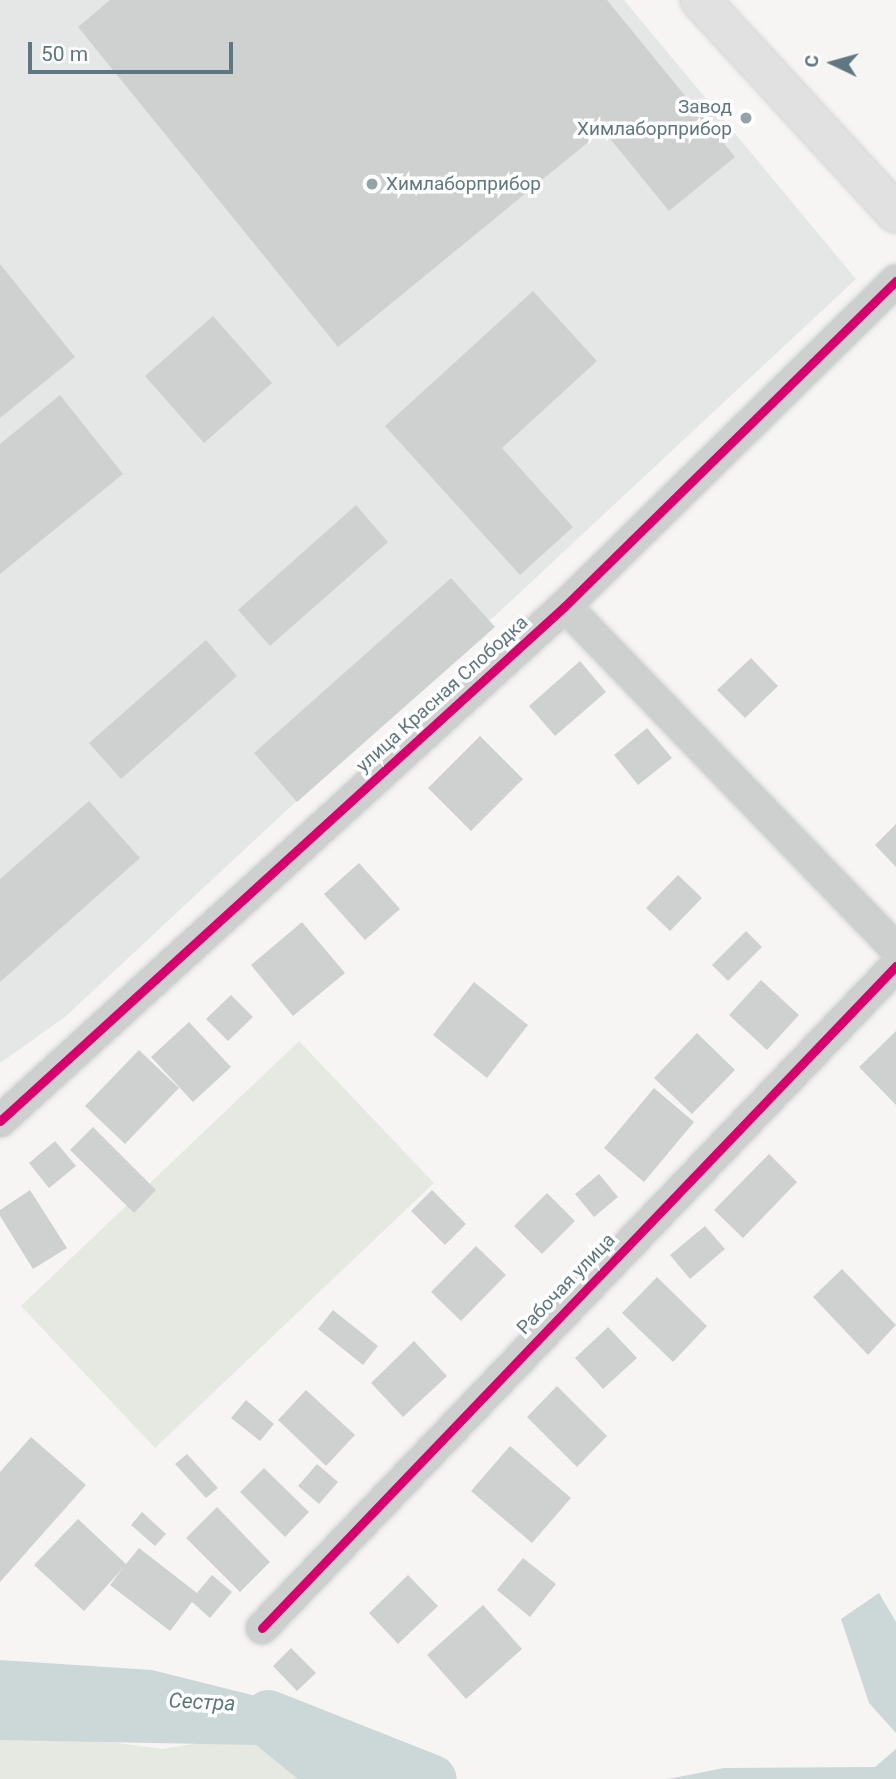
<!DOCTYPE html>
<meta charset="utf-8">
<style>
body{margin:0}
#map{position:relative;width:896px;height:1779px;overflow:hidden;background:#f6f5f4;font-family:Roboto,sans-serif}
div>[style]{position:absolute}
[style*='--x']{left:calc(var(--x)*1px);top:calc(var(--y)*1px);width:calc(var(--w)*1px);rotate:calc(var(--a)*1deg)}
.built>*{inset:0;background:#e5e7e6}
.green>*{inset:0;background:#e6e9e2}
.water>*{inset:0;background:#ccd7d8}
.river>*{height:49px;margin:-24.5px;padding:0 24.5px;transform-origin:24.5px;border-radius:24.5px;background:#ccd7d8}
.building>*{inset:0;background:#cfd1d1}
.roads{filter:drop-shadow(0 0 2px #d2d3d3) drop-shadow(0 0 2px #d2d3d3)}
.street>*{height:32px;margin:-16px;padding:0 16px;transform-origin:16px;border-radius:16px;background:#cecfcf}
.highway>*{height:38px;margin:-19px;padding:0 19px;transform-origin:19px;border-radius:19px;background:#e1e1e2}
.cycleway>*{height:9px;margin:-4.5px;padding:0 4.5px;transform-origin:4.5px;border-radius:4.5px;background:#d6006c}
.dots>*{width:19px;height:19px;translate:-50% -50%;box-sizing:border-box;border:4px solid #fff;border-radius:50%}
span{translate:-50% -50%;white-space:nowrap;text-align:center;line-height:1.15;-webkit-text-stroke:7px #fff;paint-order:stroke}
.poi-label{font-size:19px;color:#5f7781}
.right{translate:-100% -50%;text-align:right}
.left{translate:0 -50%;text-align:left}
.street-label{font-size:19px;color:#5f7781}
.water-label{font-size:21px;color:#5a787c;font-style:italic}
.north{position:absolute;left:798px;top:28px;width:70px;height:70px;-webkit-text-stroke:5px #fff;paint-order:stroke;rotate:275deg;font-size:19px;font-weight:700;line-height:28px;text-align:center;color:#5f7781}
.north::after{content:'';display:block;margin:auto;width:24px;height:32px;background:#5f7781;clip-path:polygon(50% 0,100% 100%,50% 72%,0 100%)}
.scale{position:absolute;left:28px;top:42px;width:205px;height:32px;box-sizing:border-box;border:4px solid #5f7781;border-top:0;padding-left:9px;font-size:21px;line-height:24px;white-space:nowrap;color:#5f7781;-webkit-text-stroke:5px #fff;paint-order:stroke}
</style>
<div id="map">
<div class="built">
<i style="clip-path:polygon(0 0,624px 0,856px 279px,65px 1017px,0 1063px)"></i>
</div>
<div class="green">
<i style="clip-path:polygon(299px 1041px,434px 1183px,155px 1448px,21px 1306px)"></i>
<i style="clip-path:polygon(23px 1730px,162px 1749px,211px 1741px,256px 1745px,300px 1779px,0 1779px,0 1731px)"></i>
</div>
<div class="water">
<i style="clip-path:polygon(879px 1593px,896px 1622px,896px 1733px,869px 1703px,841px 1619px)"></i>
<i style="clip-path:polygon(0 1660px,152px 1670px,272px 1700px,345px 1755px,436px 1779px,298px 1779px,256px 1745px,0 1740px)"></i>
<i style="clip-path:polygon(896px 1749px,896px 1779px,668px 1779px,724px 1768px,875px 1767px)"></i>
</div>
<div class="river">
<i style="--x:268;--y:1714;--w:176;--a:21.6"></i>
</div>
<div class="building">
<i style="clip-path:polygon(110px 0,607px 0,735px 157px,669px 211px,603px 130px,338px 347px,78px 27px)"></i>
<i style="clip-path:polygon(0 264px,75px 357px,0 418px)"></i>
<i style="clip-path:polygon(533px 291px,597px 361px,502px 448px,573px 527px,520px 575px,385px 426px)"></i>
<i style="clip-path:polygon(213px 316px,272px 383px,204px 443px,145px 376px)"></i>
<i style="clip-path:polygon(60px 395px,123px 474px,0 574px,0 444px)"></i>
<i style="clip-path:polygon(356px 505px,388px 542px,270px 646px,238px 610px)"></i>
<i style="clip-path:polygon(451px 578px,495px 627px,297px 802px,254px 753px)"></i>
<i style="clip-path:polygon(206px 640px,237px 676px,121px 779px,89px 743px)"></i>
<i style="clip-path:polygon(751px 658px,778px 686px,745px 718px,717px 690px)"></i>
<i style="clip-path:polygon(580px 661px,606px 692px,555px 736px,529px 706px)"></i>
<i style="clip-path:polygon(647px 728px,672px 758px,638px 785px,614px 755px)"></i>
<i style="clip-path:polygon(480px 736px,523px 779px,471px 831px,428px 788px)"></i>
<i style="clip-path:polygon(89px 801px,140px 858px,0 982px,0 879px)"></i>
<i style="clip-path:polygon(896px 824px,896px 867px,875px 845px)"></i>
<i style="clip-path:polygon(359px 863px,400px 909px,365px 940px,324px 894px)"></i>
<i style="clip-path:polygon(678px 875px,702px 898px,670px 931px,646px 908px)"></i>
<i style="clip-path:polygon(302px 922px,345px 973px,293px 1016px,251px 965px)"></i>
<i style="clip-path:polygon(746px 931px,762px 947px,728px 981px,712px 965px)"></i>
<i style="clip-path:polygon(761px 980px,799px 1015px,767px 1050px,729px 1015px)"></i>
<i style="clip-path:polygon(474px 982px,528px 1025px,487px 1078px,433px 1035px)"></i>
<i style="clip-path:polygon(231px 995px,253px 1017px,228px 1041px,206px 1019px)"></i>
<i style="clip-path:polygon(189px 1022px,231px 1067px,193px 1102px,151px 1057px)"></i>
<i style="clip-path:polygon(896px 1031px,896px 1105px,859px 1067px)"></i>
<i style="clip-path:polygon(697px 1033px,735px 1070px,692px 1114px,654px 1078px)"></i>
<i style="clip-path:polygon(139px 1050px,179px 1088px,125px 1144px,85px 1106px)"></i>
<i style="clip-path:polygon(654px 1088px,694px 1122px,644px 1182px,604px 1148px)"></i>
<i style="clip-path:polygon(93px 1127px,156px 1190px,134px 1213px,70px 1150px)"></i>
<i style="clip-path:polygon(55px 1141px,76px 1166px,49px 1188px,29px 1163px)"></i>
<i style="clip-path:polygon(769px 1154px,797px 1182px,743px 1238px,714px 1210px)"></i>
<i style="clip-path:polygon(599px 1174px,618px 1197px,594px 1217px,575px 1194px)"></i>
<i style="clip-path:polygon(30px 1190px,67px 1248px,33px 1269px,0 1216px,0 1210px)"></i>
<i style="clip-path:polygon(432px 1190px,466px 1224px,445px 1245px,411px 1211px)"></i>
<i style="clip-path:polygon(547px 1193px,575px 1221px,542px 1254px,514px 1226px)"></i>
<i style="clip-path:polygon(705px 1226px,725px 1249px,690px 1279px,670px 1255px)"></i>
<i style="clip-path:polygon(476px 1246px,506px 1275px,461px 1321px,431px 1292px)"></i>
<i style="clip-path:polygon(842px 1269px,896px 1325px,868px 1355px,813px 1297px)"></i>
<i style="clip-path:polygon(657px 1277px,707px 1326px,673px 1362px,622px 1313px)"></i>
<i style="clip-path:polygon(333px 1310px,378px 1346px,363px 1365px,318px 1329px)"></i>
<i style="clip-path:polygon(608px 1327px,637px 1358px,603px 1389px,575px 1358px)"></i>
<i style="clip-path:polygon(414px 1341px,447px 1376px,403px 1417px,371px 1383px)"></i>
<i style="clip-path:polygon(557px 1386px,607px 1436px,577px 1467px,527px 1417px)"></i>
<i style="clip-path:polygon(306px 1390px,355px 1435px,326px 1466px,278px 1420px)"></i>
<i style="clip-path:polygon(246px 1400px,274px 1424px,260px 1441px,231px 1418px)"></i>
<i style="clip-path:polygon(31px 1437px,86px 1485px,0 1582px,0 1472px)"></i>
<i style="clip-path:polygon(510px 1446px,571px 1498px,532px 1543px,471px 1491px)"></i>
<i style="clip-path:polygon(187px 1454px,218px 1488px,206px 1498px,175px 1464px)"></i>
<i style="clip-path:polygon(317px 1464px,338px 1482px,319px 1504px,298px 1486px)"></i>
<i style="clip-path:polygon(264px 1468px,309px 1512px,285px 1537px,240px 1492px)"></i>
<i style="clip-path:polygon(217px 1507px,270px 1562px,240px 1592px,186px 1538px)"></i>
<i style="clip-path:polygon(142px 1512px,166px 1534px,155px 1546px,131px 1525px)"></i>
<i style="clip-path:polygon(78px 1519px,126px 1564px,139px 1548px,197px 1593px,212px 1575px,232px 1592px,210px 1618px,192px 1602px,170px 1631px,110px 1585px,123px 1568px,84px 1611px,34px 1565px)"></i>
<i style="clip-path:polygon(523px 1558px,556px 1584px,530px 1617px,497px 1590px)"></i>
<i style="clip-path:polygon(408px 1575px,438px 1606px,398px 1644px,369px 1613px)"></i>
<i style="clip-path:polygon(483px 1605px,522px 1649px,466px 1699px,427px 1655px)"></i>
<i style="clip-path:polygon(291px 1648px,316px 1673px,297px 1691px,273px 1666px)"></i>
</div>
<div class="roads">
<div class="street">
<i style="--x:565;--y:606;--w:477;--a:46"></i>
<i style="--x:0;--y:1121;--w:764;--a:-42.35"></i>
<i style="--x:565;--y:606;--w:464;--a:-44.5"></i>
<i style="--x:262;--y:1628;--w:917;--a:-46.24"></i>
</div>
<div class="highway">
<i style="--x:700;--y:0;--w:289;--a:47.4"></i>
</div>
</div>
<div class="cycleway">
<i style="--x:0;--y:1121;--w:764;--a:-42.35"></i>
<i style="--x:565;--y:606;--w:464;--a:-44.5"></i>
<i style="--x:262;--y:1628;--w:917;--a:-46.24"></i>
</div>
<div class="dots">
<i style="left:746px;top:118px;background:#94a3a9"></i>
<i style="left:372px;top:184px;background:#94a3a9"></i>
</div>
<div class="poi-label">
<span class="right" style="left:732px;top:118px">Завод<br>Химлаборприбор</span>
<span class="left" style="left:386px;top:184px">Химлаборприбор</span>
</div>
<div class="street-label">
<span style="left:442px;top:694px;rotate:-42deg">улица Красная Слободка</span>
<span style="left:566px;top:1284px;rotate:-46deg">Рабочая улица</span>
</div>
<div class="water-label">
<span style="left:202px;top:1702px;rotate:3deg">Сестра</span>
</div>
<div class="north">С</div>
<div class="scale">50 m</div>
</div>
